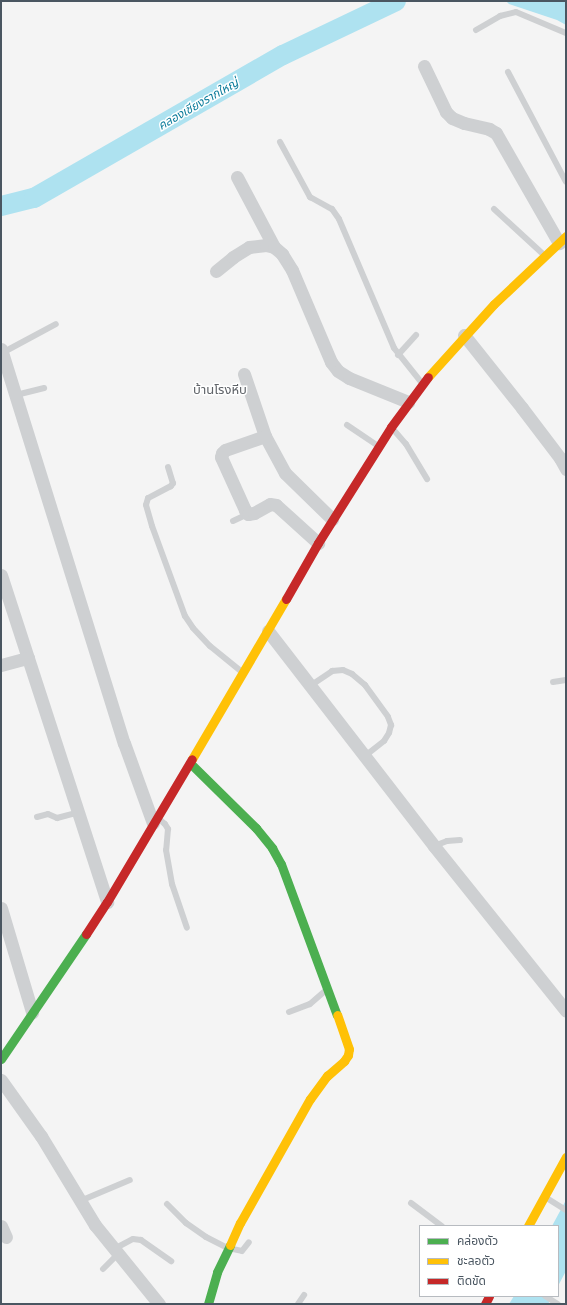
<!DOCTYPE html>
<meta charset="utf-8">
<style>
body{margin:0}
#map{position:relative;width:567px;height:1305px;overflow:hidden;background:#f4f4f4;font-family:Poppins,"Noto Sans Thai",sans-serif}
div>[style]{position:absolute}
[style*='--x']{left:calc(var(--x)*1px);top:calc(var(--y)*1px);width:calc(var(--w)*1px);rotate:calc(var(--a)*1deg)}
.water>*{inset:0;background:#aee2f0}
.river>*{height:20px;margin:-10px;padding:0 10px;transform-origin:10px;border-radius:10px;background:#aee2f0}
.lane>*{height:6px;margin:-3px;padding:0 3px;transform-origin:3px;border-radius:3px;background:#ced0d2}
.street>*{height:13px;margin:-6.5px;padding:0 6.5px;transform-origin:6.5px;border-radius:6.5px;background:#ced0d2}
.fast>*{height:9px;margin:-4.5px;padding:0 4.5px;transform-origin:4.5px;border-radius:4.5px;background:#4caf50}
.slow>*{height:9px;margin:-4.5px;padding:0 4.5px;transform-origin:4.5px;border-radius:4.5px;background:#ffc107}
.jam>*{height:9px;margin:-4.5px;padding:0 4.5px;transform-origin:4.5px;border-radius:4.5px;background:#c62828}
span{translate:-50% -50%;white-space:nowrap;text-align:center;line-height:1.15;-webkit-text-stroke:3px #fff;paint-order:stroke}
.water-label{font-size:12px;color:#0c7c9b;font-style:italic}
.quarter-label{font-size:13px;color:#5f6368}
.frame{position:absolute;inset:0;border:2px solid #4a5661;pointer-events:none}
.legend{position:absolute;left:419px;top:1225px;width:140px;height:72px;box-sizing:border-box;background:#fff;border:1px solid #b7bbc0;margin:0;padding:5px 7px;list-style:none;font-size:12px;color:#4a5661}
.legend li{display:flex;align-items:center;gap:8px;height:20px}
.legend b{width:20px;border:1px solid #b7bbc0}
</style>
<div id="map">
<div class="water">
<i style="clip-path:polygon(506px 1px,566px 1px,566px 25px,557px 20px,509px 4px)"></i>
<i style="clip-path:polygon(566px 1200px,566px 1271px,558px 1286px,558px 1226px,552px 1226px)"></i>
<i style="clip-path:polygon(514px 1296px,553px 1296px,548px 1304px,509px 1304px)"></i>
</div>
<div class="river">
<i style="--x:1;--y:206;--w:34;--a:-14"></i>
<i style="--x:34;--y:198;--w:287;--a:-29.9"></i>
<i style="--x:283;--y:55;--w:125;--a:-25.5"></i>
</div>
<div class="lane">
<i style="--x:476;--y:30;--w:28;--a:-30"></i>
<i style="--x:500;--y:16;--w:16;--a:-14"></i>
<i style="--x:516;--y:12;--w:54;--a:22.8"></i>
<i style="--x:508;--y:72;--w:124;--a:62.2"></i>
<i style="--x:280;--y:142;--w:63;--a:61.4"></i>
<i style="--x:310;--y:197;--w:25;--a:29"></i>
<i style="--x:332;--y:209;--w:12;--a:55"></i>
<i style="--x:339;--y:219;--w:140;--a:66.9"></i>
<i style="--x:394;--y:348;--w:43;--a:51.5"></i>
<i style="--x:494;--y:209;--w:68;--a:42.6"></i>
<i style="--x:2;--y:353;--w:61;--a:-28.2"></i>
<i style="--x:398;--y:355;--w:27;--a:-48"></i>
<i style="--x:16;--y:395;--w:29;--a:-14"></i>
<i style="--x:347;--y:425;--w:36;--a:34"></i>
<i style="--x:392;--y:428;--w:21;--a:49"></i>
<i style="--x:406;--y:444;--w:41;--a:59"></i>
<i style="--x:168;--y:467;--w:17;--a:73"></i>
<i style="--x:173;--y:483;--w:4;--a:124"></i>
<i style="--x:171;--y:486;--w:26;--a:152"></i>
<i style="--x:148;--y:498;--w:7;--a:106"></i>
<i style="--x:146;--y:505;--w:22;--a:74"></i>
<i style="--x:152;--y:526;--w:96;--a:69.9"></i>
<i style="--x:185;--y:616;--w:14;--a:56"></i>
<i style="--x:193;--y:628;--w:25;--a:47"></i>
<i style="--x:210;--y:646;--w:41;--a:39.1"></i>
<i style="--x:233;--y:521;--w:17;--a:-25"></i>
<i style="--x:553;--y:682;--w:13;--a:-9"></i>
<i style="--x:310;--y:686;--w:27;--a:-34"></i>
<i style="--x:332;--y:671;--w:11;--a:-5"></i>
<i style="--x:343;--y:670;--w:10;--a:24"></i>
<i style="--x:352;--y:674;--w:17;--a:40"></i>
<i style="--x:365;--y:685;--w:39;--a:54"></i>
<i style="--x:388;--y:717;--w:9;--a:69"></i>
<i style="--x:391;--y:725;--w:8;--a:104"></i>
<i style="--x:389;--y:733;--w:9;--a:122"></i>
<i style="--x:384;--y:741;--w:24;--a:142"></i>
<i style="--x:37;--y:817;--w:11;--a:-15"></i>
<i style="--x:48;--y:814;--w:10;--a:24"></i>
<i style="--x:57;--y:818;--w:23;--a:-15"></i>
<i style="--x:158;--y:818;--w:9;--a:41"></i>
<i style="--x:165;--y:824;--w:6;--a:59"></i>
<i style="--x:168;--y:829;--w:21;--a:95"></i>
<i style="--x:166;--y:850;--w:35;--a:80"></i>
<i style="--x:172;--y:884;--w:46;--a:71.2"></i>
<i style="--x:434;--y:846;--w:14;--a:-21"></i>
<i style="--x:447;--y:841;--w:13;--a:-4"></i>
<i style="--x:289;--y:1012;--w:22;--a:-21"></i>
<i style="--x:310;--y:1004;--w:21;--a:-41"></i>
<i style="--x:545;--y:1197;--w:25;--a:32"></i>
<i style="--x:80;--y:1201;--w:54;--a:-22.8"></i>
<i style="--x:411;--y:1203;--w:39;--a:37"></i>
<i style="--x:167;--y:1204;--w:27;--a:45"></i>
<i style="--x:186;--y:1223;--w:24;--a:35"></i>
<i style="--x:206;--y:1237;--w:25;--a:27"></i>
<i style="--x:228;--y:1248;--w:14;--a:12"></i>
<i style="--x:242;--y:1251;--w:11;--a:-52"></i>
<i style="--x:114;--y:1249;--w:21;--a:-28"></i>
<i style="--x:133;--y:1239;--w:8;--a:7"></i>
<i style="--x:141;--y:1240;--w:37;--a:35"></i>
<i style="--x:103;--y:1269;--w:21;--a:-45"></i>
<i style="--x:545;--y:1296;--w:15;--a:32"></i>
<i style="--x:298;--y:1304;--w:11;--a:-56"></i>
</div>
<div class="street">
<i style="--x:424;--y:66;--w:51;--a:64.4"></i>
<i style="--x:446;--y:112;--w:8;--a:45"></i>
<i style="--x:452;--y:118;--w:13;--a:23"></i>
<i style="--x:464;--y:123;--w:26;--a:13"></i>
<i style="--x:489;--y:129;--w:8;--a:30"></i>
<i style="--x:496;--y:133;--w:127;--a:60.2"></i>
<i style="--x:237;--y:177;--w:79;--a:62.1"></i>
<i style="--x:216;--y:271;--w:22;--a:-39"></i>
<i style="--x:233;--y:257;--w:19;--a:-32"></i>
<i style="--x:249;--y:247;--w:17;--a:-7"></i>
<i style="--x:266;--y:245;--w:8;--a:14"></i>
<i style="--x:274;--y:247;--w:11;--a:41"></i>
<i style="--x:282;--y:254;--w:19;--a:58"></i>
<i style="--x:292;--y:270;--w:100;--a:67"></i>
<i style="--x:331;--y:362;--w:11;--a:52"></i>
<i style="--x:338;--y:371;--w:13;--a:32"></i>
<i style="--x:349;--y:378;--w:64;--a:22.1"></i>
<i style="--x:464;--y:335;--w:93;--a:51.5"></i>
<i style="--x:522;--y:408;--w:63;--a:52.8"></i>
<i style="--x:560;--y:458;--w:13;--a:61"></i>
<i style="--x:1;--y:349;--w:413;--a:72.7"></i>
<i style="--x:124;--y:743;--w:85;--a:70.1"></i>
<i style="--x:244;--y:374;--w:65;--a:71.3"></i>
<i style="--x:265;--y:436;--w:42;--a:61.6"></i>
<i style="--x:285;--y:473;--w:66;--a:44.4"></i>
<i style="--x:265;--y:436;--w:42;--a:160.7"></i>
<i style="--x:225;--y:450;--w:4;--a:135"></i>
<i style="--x:222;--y:453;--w:4;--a:104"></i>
<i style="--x:221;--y:457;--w:58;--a:65.6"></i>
<i style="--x:245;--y:510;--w:5;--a:53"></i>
<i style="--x:248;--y:514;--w:6;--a:-9"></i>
<i style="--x:254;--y:513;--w:18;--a:-29"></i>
<i style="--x:270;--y:504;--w:6;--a:9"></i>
<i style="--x:276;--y:505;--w:57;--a:42.1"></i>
<i style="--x:1;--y:575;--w:344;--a:72"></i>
<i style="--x:268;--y:631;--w:272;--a:52.3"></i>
<i style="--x:434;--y:846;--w:211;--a:51.3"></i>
<i style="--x:1;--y:665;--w:28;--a:-15"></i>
<i style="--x:1;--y:908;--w:109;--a:73.4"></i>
<i style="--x:1;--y:1080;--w:69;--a:54.5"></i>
<i style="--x:41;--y:1136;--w:104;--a:58.8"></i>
<i style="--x:95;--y:1225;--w:102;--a:51"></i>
<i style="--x:1;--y:1226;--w:12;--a:66"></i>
</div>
<div class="fast">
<i style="--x:190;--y:763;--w:93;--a:44.6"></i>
<i style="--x:256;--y:828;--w:26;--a:51"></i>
<i style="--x:272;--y:848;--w:18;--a:61"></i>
<i style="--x:281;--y:864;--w:161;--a:69.7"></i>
<i style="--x:1;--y:1059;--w:151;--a:-55.8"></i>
<i style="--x:208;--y:1304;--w:33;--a:-74"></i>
<i style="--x:217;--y:1272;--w:30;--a:-64"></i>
</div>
<div class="slow">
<i style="--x:428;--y:377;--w:98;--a:-47.9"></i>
<i style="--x:494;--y:304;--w:99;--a:-43.4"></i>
<i style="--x:192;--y:759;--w:186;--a:-59.6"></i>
<i style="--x:528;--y:1226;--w:79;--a:-61.2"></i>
<i style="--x:230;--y:1245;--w:24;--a:-66"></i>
<i style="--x:240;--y:1223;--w:142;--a:-60.6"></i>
<i style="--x:310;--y:1099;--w:29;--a:-54"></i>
<i style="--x:327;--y:1076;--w:23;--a:-41"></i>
<i style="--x:344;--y:1061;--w:7;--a:-56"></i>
<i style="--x:348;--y:1055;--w:6;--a:-81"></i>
<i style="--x:349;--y:1049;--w:36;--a:-109"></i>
</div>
<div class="jam">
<i style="--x:286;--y:599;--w:64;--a:-60.3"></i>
<i style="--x:318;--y:543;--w:137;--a:-57.8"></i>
<i style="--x:391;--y:427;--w:62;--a:-53.5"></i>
<i style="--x:86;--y:934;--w:38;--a:-57"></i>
<i style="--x:107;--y:902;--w:166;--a:-59.3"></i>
<i style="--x:485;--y:1304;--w:9;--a:-63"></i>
</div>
<div class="water-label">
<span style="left:198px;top:104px;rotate:-30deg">คลองเชียงรากใหญ่</span>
</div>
<div class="quarter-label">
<span style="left:220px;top:390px">บ้านโรงหีบ</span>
</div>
<div class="frame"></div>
<ul class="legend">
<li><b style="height:5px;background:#4caf50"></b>คล่องตัว</li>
<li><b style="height:5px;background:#ffc107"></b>ชะลอตัว</li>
<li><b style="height:5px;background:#c62828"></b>ติดขัด</li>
</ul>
</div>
